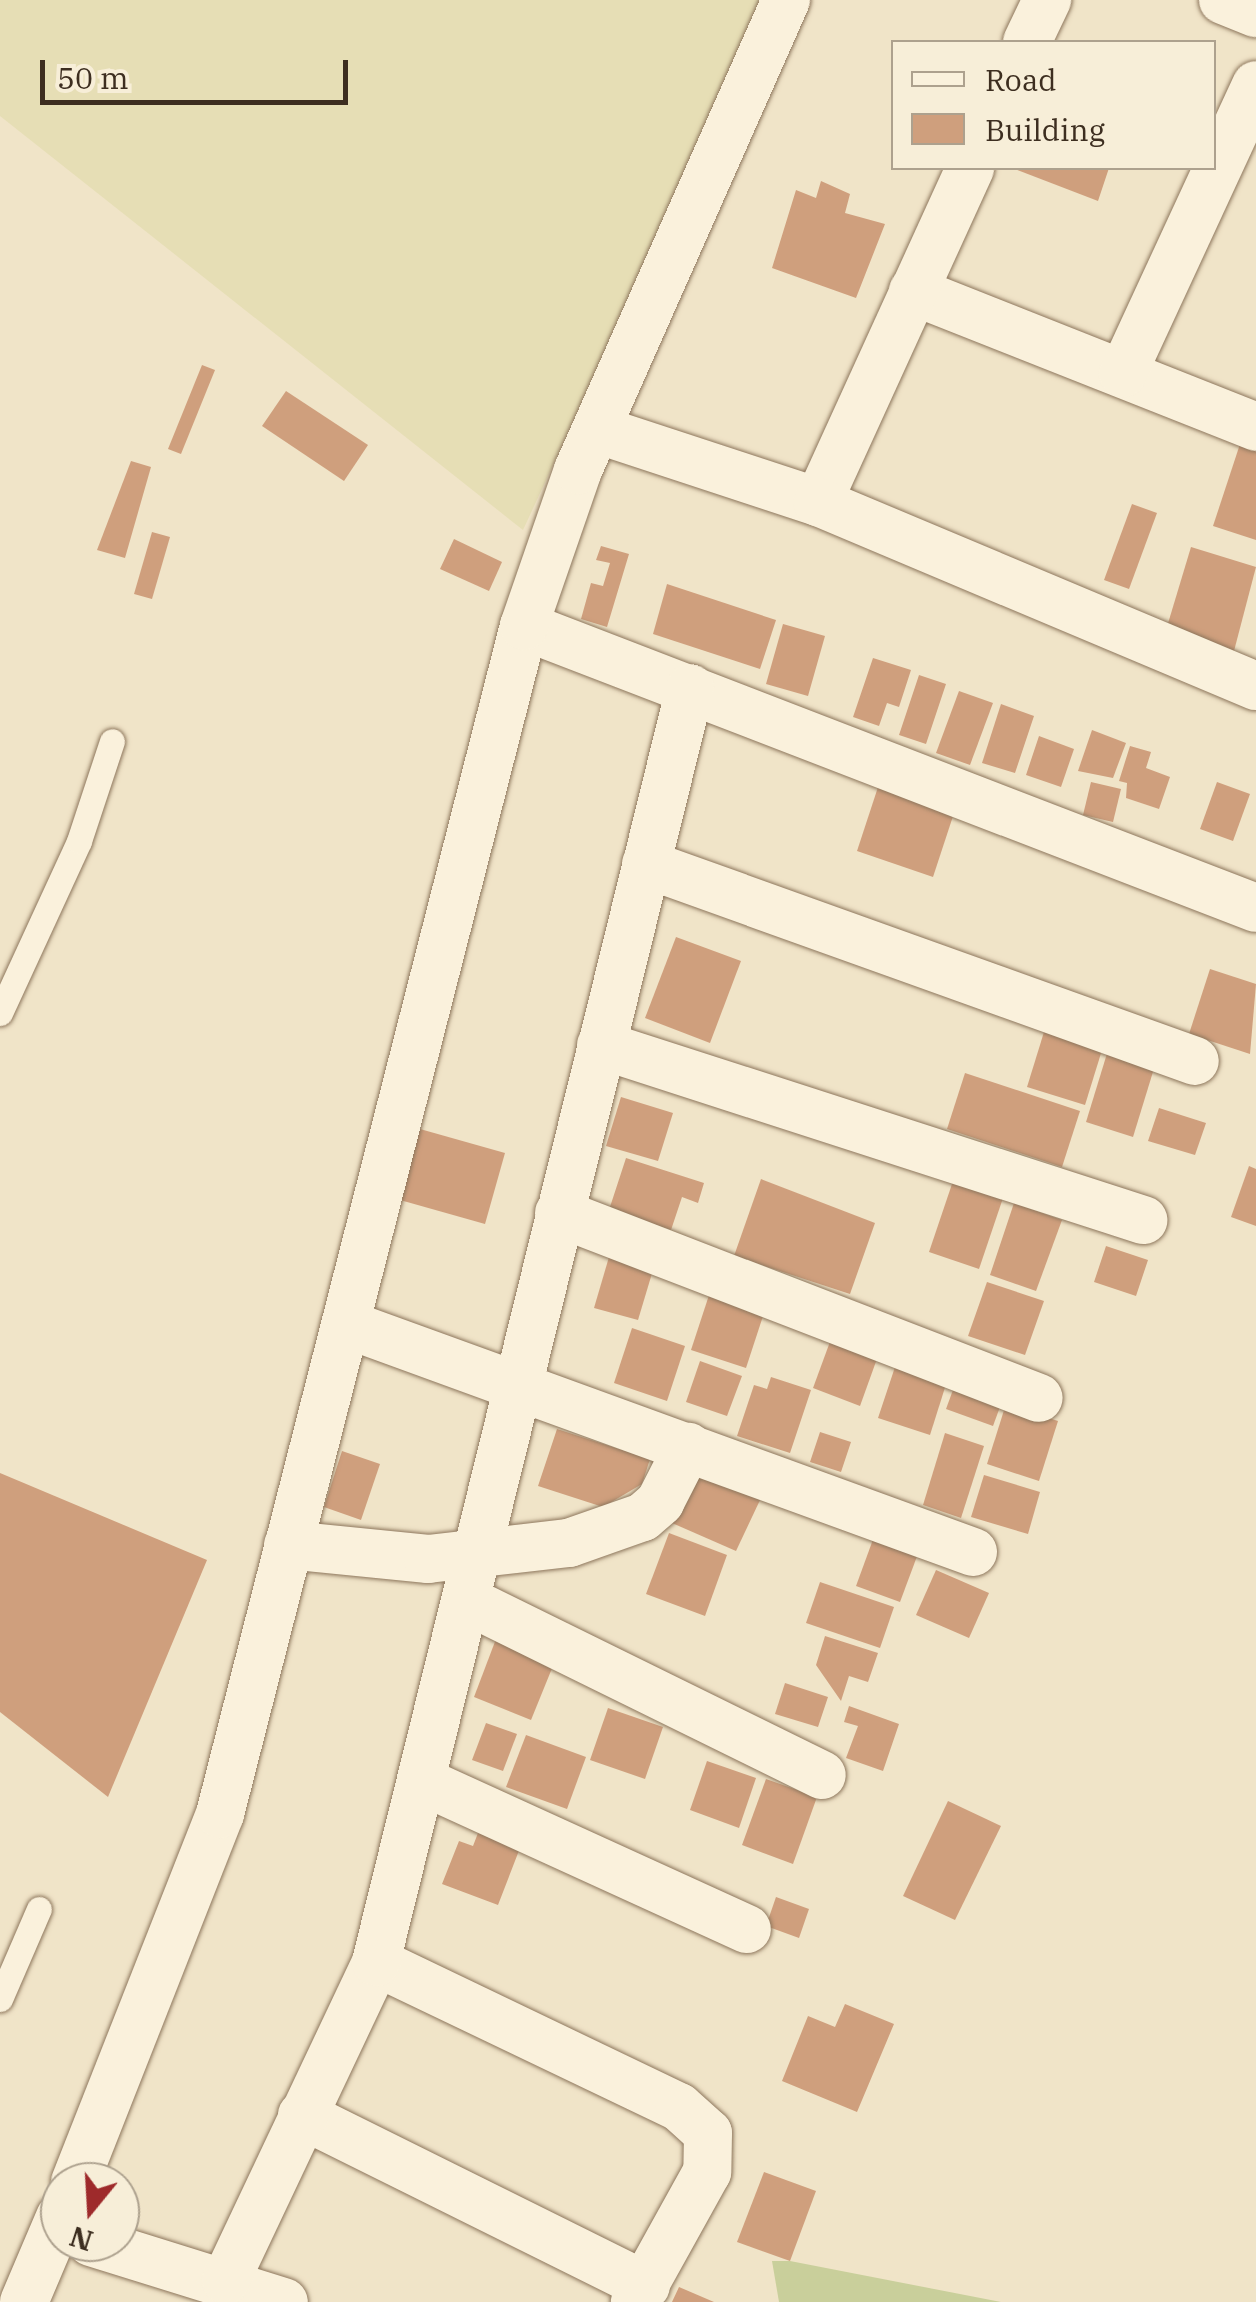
<!DOCTYPE html>
<style>
body{margin:0}
#map{position:relative;width:1256px;height:2302px;overflow:hidden;background:#f0e4c8;font-family:"IBM Plex Serif",serif}
div>[style]{position:absolute}
[style*='--x']{left:calc(var(--x)*1px);top:calc(var(--y)*1px);width:calc(var(--w)*1px);rotate:calc(var(--a)*1deg)}
.farmland>*{inset:0;background:#e6deb5}
.green>*{inset:0;background:#c9cf9b}
.building>*{inset:0;background:#cf9f7d}
.roads{filter:drop-shadow(0 0 2px #8d765c) drop-shadow(0 0 2px #8d765c)}
.lane>*{height:25px;margin:-12.5px;padding:0 12.5px;transform-origin:12.5px;border-radius:12.5px;background:#faf1dc}
.street>*{height:48px;margin:-24px;padding:0 24px;transform-origin:24px;border-radius:24px;background:#faf1dc}
span{translate:-50% -50%;white-space:nowrap;text-align:center;line-height:1.15;-webkit-text-stroke:8px #f7eed8;paint-order:stroke}
.legend{position:absolute;left:891px;top:40px;width:325px;height:130px;box-sizing:border-box;background:#f7eed8;border:2px solid #ada18e;margin:0;padding:12px 18px;list-style:none;font-size:30px;color:#3d2e20}
.legend li{display:flex;align-items:center;gap:20px;height:50px}
.legend b{width:50px;border:2px solid #ada18e}
.north{position:absolute;left:40px;top:2162px;width:100px;height:100px;box-sizing:border-box;background:#f7eed8;border:2px solid #ada18e;border-radius:50%;rotate:198deg;font-size:28px;font-weight:700;line-height:40px;text-align:center;color:#3d2e20}
.north::after{content:'';display:block;margin:auto;width:35px;height:45px;background:#9e2a2b;clip-path:polygon(50% 0,100% 100%,50% 72%,0 100%)}
.scale{position:absolute;left:40px;top:60px;width:308px;height:45px;box-sizing:border-box;border:5px solid #3d2e20;border-top:0;padding-left:12px;font-size:30px;line-height:35px;white-space:nowrap;color:#3d2e20;-webkit-text-stroke:8px #f7eed8;paint-order:stroke}
</style>
<div id="map">
<div class="farmland">
<i style="clip-path:polygon(0 0,768px 0,523px 530px,0 116px)"></i>
</div>
<div class="green">
<i style="clip-path:polygon(772px 2261px,790px 2261px,1001px 2302px,779px 2302px)"></i>
</div>
<div class="building">
<i style="clip-path:polygon(1012px 168px,1109px 168px,1098px 201px)"></i>
<i style="clip-path:polygon(821px 181px,850px 194px,845px 213px,885px 224px,856px 298px,772px 268px,796px 190px,816px 198px)"></i>
<i style="clip-path:polygon(202px 365px,215px 370px,181px 454px,168px 449px)"></i>
<i style="clip-path:polygon(286px 391px,368px 445px,344px 481px,262px 426px)"></i>
<i style="clip-path:polygon(1240px 444px,1256px 449px,1256px 540px,1213px 526px)"></i>
<i style="clip-path:polygon(131px 461px,151px 467px,125px 558px,97px 550px)"></i>
<i style="clip-path:polygon(1132px 504px,1157px 513px,1129px 589px,1104px 580px)"></i>
<i style="clip-path:polygon(152px 532px,170px 537px,152px 599px,134px 594px)"></i>
<i style="clip-path:polygon(454px 539px,502px 562px,489px 591px,440px 569px)"></i>
<i style="clip-path:polygon(601px 546px,629px 554px,607px 627px,581px 619px,591px 583px,603px 586px,610px 563px,596px 560px)"></i>
<i style="clip-path:polygon(1191px 547px,1256px 567px,1234px 651px,1166px 630px)"></i>
<i style="clip-path:polygon(667px 584px,776px 620px,760px 669px,653px 634px)"></i>
<i style="clip-path:polygon(783px 624px,825px 636px,808px 696px,766px 684px)"></i>
<i style="clip-path:polygon(873px 658px,911px 670px,899px 707px,887px 703px,879px 726px,853px 717px)"></i>
<i style="clip-path:polygon(919px 675px,946px 684px,926px 744px,899px 735px)"></i>
<i style="clip-path:polygon(959px 691px,993px 703px,970px 765px,936px 753px)"></i>
<i style="clip-path:polygon(1001px 704px,1034px 716px,1015px 773px,982px 763px)"></i>
<i style="clip-path:polygon(1092px 730px,1126px 743px,1113px 778px,1078px 771px)"></i>
<i style="clip-path:polygon(1039px 736px,1074px 749px,1061px 787px,1026px 775px)"></i>
<i style="clip-path:polygon(1130px 746px,1151px 752px,1146px 768px,1170px 777px,1159px 809px,1126px 798px,1127px 783px,1119px 781px)"></i>
<i style="clip-path:polygon(880px 781px,956px 807px,933px 877px,857px 851px)"></i>
<i style="clip-path:polygon(1091px 782px,1121px 789px,1113px 822px,1083px 815px)"></i>
<i style="clip-path:polygon(1217px 782px,1250px 794px,1233px 841px,1200px 829px)"></i>
<i style="clip-path:polygon(676px 937px,741px 961px,710px 1043px,645px 1018px)"></i>
<i style="clip-path:polygon(1210px 969px,1256px 984px,1250px 1054px,1189px 1034px)"></i>
<i style="clip-path:polygon(1044px 1032px,1102px 1050px,1085px 1105px,1027px 1087px)"></i>
<i style="clip-path:polygon(1109px 1047px,1156px 1062px,1133px 1137px,1086px 1122px)"></i>
<i style="clip-path:polygon(965px 1073px,1080px 1111px,1062px 1167px,947px 1129px)"></i>
<i style="clip-path:polygon(621px 1097px,673px 1113px,658px 1161px,606px 1146px)"></i>
<i style="clip-path:polygon(1159px 1108px,1206px 1123px,1195px 1155px,1148px 1141px)"></i>
<i style="clip-path:polygon(420px 1129px,505px 1153px,485px 1224px,400px 1200px)"></i>
<i style="clip-path:polygon(626px 1158px,704px 1183px,698px 1203px,682px 1197px,671px 1230px,609px 1210px)"></i>
<i style="clip-path:polygon(1249px 1166px,1256px 1169px,1256px 1226px,1231px 1217px)"></i>
<i style="clip-path:polygon(761px 1179px,875px 1223px,850px 1294px,734px 1256px)"></i>
<i style="clip-path:polygon(953px 1181px,1003px 1198px,979px 1269px,929px 1252px)"></i>
<i style="clip-path:polygon(1014px 1203px,1062px 1220px,1036px 1291px,990px 1275px)"></i>
<i style="clip-path:polygon(1106px 1246px,1148px 1260px,1136px 1296px,1094px 1282px)"></i>
<i style="clip-path:polygon(609px 1257px,653px 1270px,638px 1320px,594px 1308px)"></i>
<i style="clip-path:polygon(987px 1282px,1044px 1301px,1025px 1355px,968px 1336px)"></i>
<i style="clip-path:polygon(711px 1289px,766px 1307px,746px 1368px,691px 1350px)"></i>
<i style="clip-path:polygon(632px 1328px,685px 1346px,667px 1401px,614px 1383px)"></i>
<i style="clip-path:polygon(831px 1339px,878px 1356px,860px 1406px,813px 1388px)"></i>
<i style="clip-path:polygon(700px 1361px,742px 1376px,727px 1416px,686px 1402px)"></i>
<i style="clip-path:polygon(897px 1361px,948px 1378px,930px 1435px,878px 1418px)"></i>
<i style="clip-path:polygon(771px 1377px,811px 1390px,790px 1453px,737px 1436px,754px 1385px,767px 1389px)"></i>
<i style="clip-path:polygon(957px 1379px,1004px 1396px,993px 1426px,946px 1409px)"></i>
<i style="clip-path:polygon(1006px 1404px,1058px 1421px,1039px 1481px,987px 1464px)"></i>
<i style="clip-path:polygon(557px 1429px,650px 1459px,642px 1484px,603px 1507px,538px 1486px)"></i>
<i style="clip-path:polygon(820px 1432px,851px 1442px,841px 1472px,810px 1462px)"></i>
<i style="clip-path:polygon(945px 1433px,984px 1446px,961px 1518px,923px 1505px)"></i>
<i style="clip-path:polygon(342px 1451px,380px 1464px,361px 1520px,324px 1507px)"></i>
<i style="clip-path:polygon(697px 1469px,761px 1498px,736px 1551px,672px 1523px)"></i>
<i style="clip-path:polygon(0 1473px,207px 1560px,108px 1797px,0 1712px)"></i>
<i style="clip-path:polygon(984px 1475px,1040px 1492px,1028px 1534px,971px 1517px)"></i>
<i style="clip-path:polygon(669px 1533px,727px 1555px,705px 1616px,646px 1594px)"></i>
<i style="clip-path:polygon(875px 1534px,919px 1551px,900px 1602px,856px 1586px)"></i>
<i style="clip-path:polygon(936px 1570px,989px 1593px,969px 1638px,916px 1615px)"></i>
<i style="clip-path:polygon(820px 1582px,894px 1607px,880px 1648px,806px 1623px)"></i>
<i style="clip-path:polygon(825px 1636px,878px 1653px,868px 1682px,849px 1676px,841px 1701px,816px 1665px)"></i>
<i style="clip-path:polygon(496px 1639px,555px 1661px,531px 1720px,474px 1697px)"></i>
<i style="clip-path:polygon(785px 1683px,828px 1697px,818px 1727px,775px 1714px)"></i>
<i style="clip-path:polygon(849px 1706px,899px 1724px,883px 1771px,846px 1758px,858px 1726px,844px 1722px)"></i>
<i style="clip-path:polygon(608px 1708px,663px 1727px,645px 1779px,590px 1760px)"></i>
<i style="clip-path:polygon(486px 1723px,517px 1734px,503px 1771px,472px 1760px)"></i>
<i style="clip-path:polygon(526px 1735px,586px 1757px,567px 1809px,506px 1787px)"></i>
<i style="clip-path:polygon(707px 1761px,756px 1778px,739px 1828px,690px 1810px)"></i>
<i style="clip-path:polygon(766px 1779px,817px 1797px,793px 1864px,742px 1845px)"></i>
<i style="clip-path:polygon(948px 1801px,1001px 1826px,955px 1920px,903px 1896px)"></i>
<i style="clip-path:polygon(478px 1833px,520px 1848px,498px 1905px,442px 1884px,459px 1841px,473px 1846px)"></i>
<i style="clip-path:polygon(776px 1897px,809px 1909px,799px 1938px,766px 1926px)"></i>
<i style="clip-path:polygon(845px 2004px,894px 2024px,857px 2112px,782px 2081px,808px 2016px,835px 2027px)"></i>
<i style="clip-path:polygon(764px 2172px,816px 2191px,790px 2261px,737px 2242px)"></i>
<i style="clip-path:polygon(679px 2287px,714px 2302px,672px 2302px)"></i>
</div>
<div class="roads">
<div class="lane">
<i style="--x:0;--y:1013;--w:189;--a:-65.3"></i>
<i style="--x:79;--y:841;--w:105;--a:-71.7"></i>
<i style="--x:0;--y:1999;--w:98;--a:-66.6"></i>
</div>
<div class="street">
<i style="--x:1223;--y:0;--w:35;--a:22"></i>
<i style="--x:1027;--y:42;--w:47;--a:-64.5"></i>
<i style="--x:913;--y:291;--w:369;--a:21.6"></i>
<i style="--x:1123;--y:373;--w:317;--a:-65.2"></i>
<i style="--x:599;--y:430;--w:231;--a:18.2"></i>
<i style="--x:818;--y:502;--w:367;--a:-65.5"></i>
<i style="--x:818;--y:502;--w:475;--a:22.8"></i>
<i style="--x:524;--y:626;--w:784;--a:21.07"></i>
<i style="--x:646;--y:864;--w:583;--a:19.74"></i>
<i style="--x:601;--y:1045;--w:570;--a:17.89"></i>
<i style="--x:559;--y:1213;--w:514;--a:21.08"></i>
<i style="--x:349;--y:1325;--w:664;--a:19.99"></i>
<i style="--x:288;--y:1545;--w:141;--a:5.7"></i>
<i style="--x:428;--y:1559;--w:142;--a:-6.5"></i>
<i style="--x:569;--y:1543;--w:78;--a:-19.4"></i>
<i style="--x:643;--y:1517;--w:23;--a:-41"></i>
<i style="--x:660;--y:1502;--w:62;--a:-63"></i>
<i style="--x:470;--y:1602;--w:392;--a:26.2"></i>
<i style="--x:422;--y:1781;--w:357;--a:24.5"></i>
<i style="--x:376;--y:1962;--w:336;--a:25.6"></i>
<i style="--x:679;--y:2107;--w:39;--a:42"></i>
<i style="--x:708;--y:2133;--w:39;--a:91"></i>
<i style="--x:707;--y:2172;--w:149;--a:119"></i>
<i style="--x:302;--y:2115;--w:384;--a:26.4"></i>
<i style="--x:75;--y:2182;--w:396;--a:-68.5"></i>
<i style="--x:220;--y:1814;--w:1226;--a:-75.65"></i>
<i style="--x:524;--y:626;--w:165;--a:-70.9"></i>
<i style="--x:578;--y:470;--w:514;--a:-66.13"></i>
<i style="--x:91;--y:2242;--w:202;--a:17.3"></i>
<i style="--x:226;--y:2280;--w:352;--a:-64.7"></i>
<i style="--x:376;--y:1962;--w:1312;--a:-76.15"></i>
<i style="--x:24;--y:2302;--w:92;--a:-67"></i>
</div>
</div>
<ul class="legend">
<li><b style="height:12px;background:#faf1dc"></b>Road</li>
<li><b style="height:28px;background:#cf9f7d"></b>Building</li>
</ul>
<div class="north">N</div>
<div class="scale">50 m</div>
</div>
